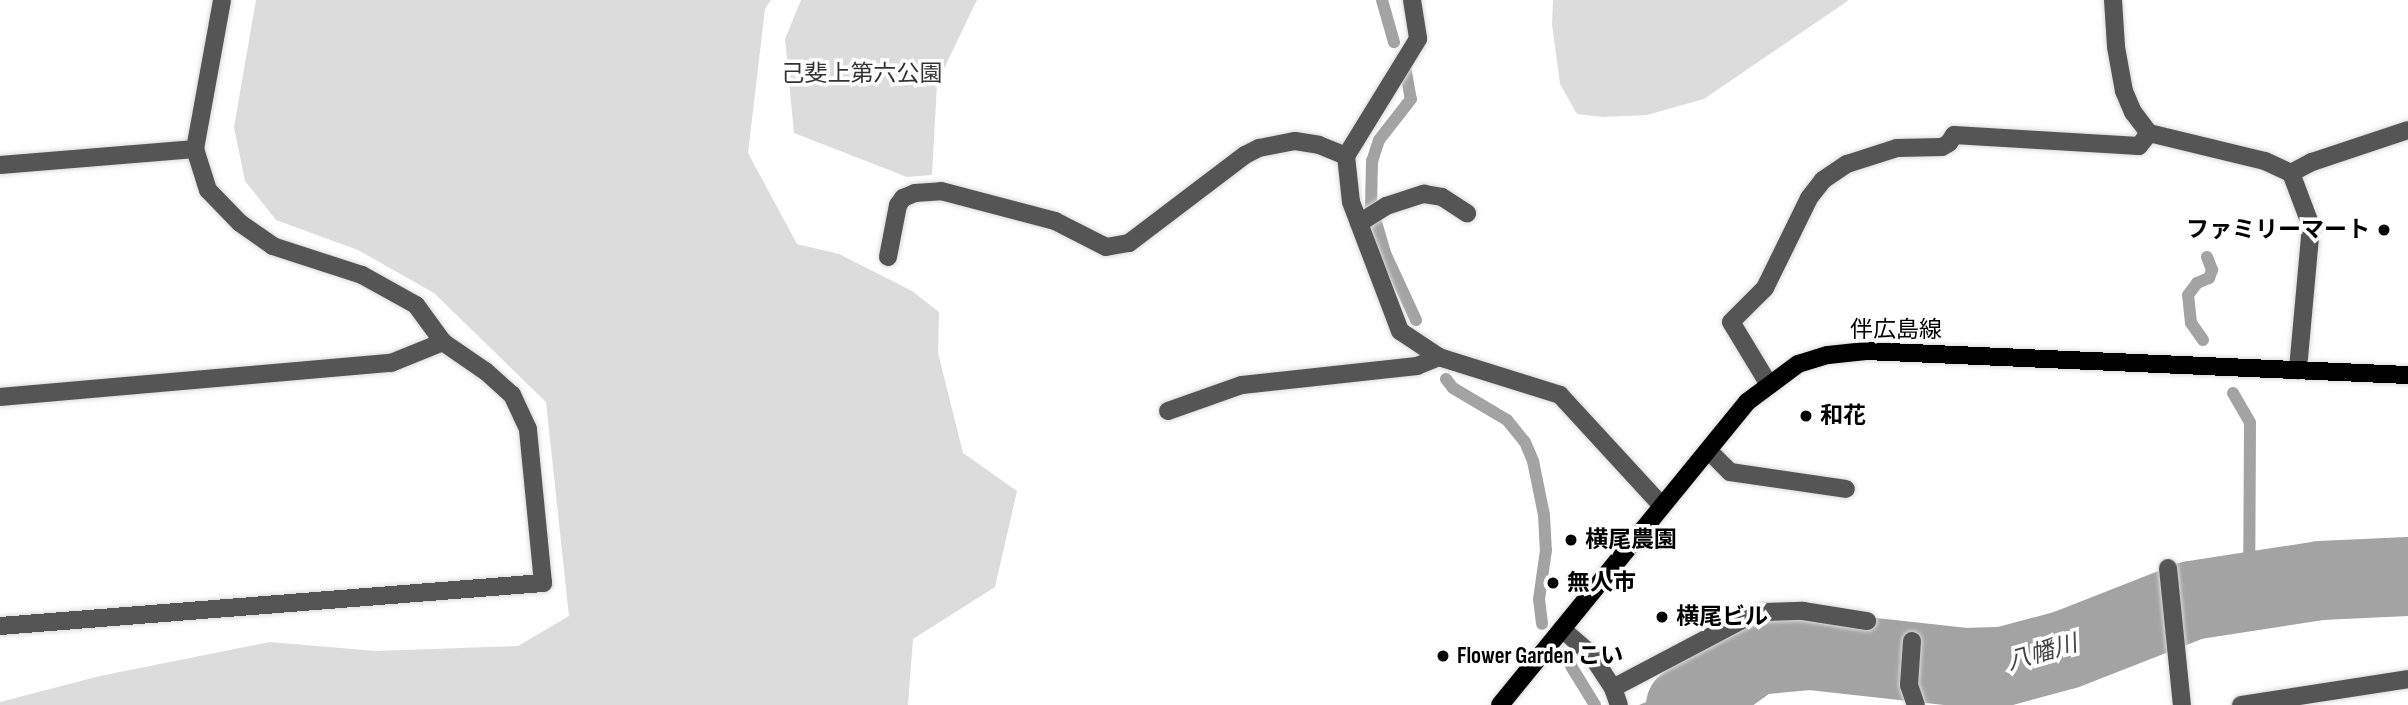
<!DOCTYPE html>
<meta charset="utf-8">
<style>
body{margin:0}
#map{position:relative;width:2408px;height:705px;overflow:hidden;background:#fff;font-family:"Sofia Sans Condensed","Noto Sans JP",sans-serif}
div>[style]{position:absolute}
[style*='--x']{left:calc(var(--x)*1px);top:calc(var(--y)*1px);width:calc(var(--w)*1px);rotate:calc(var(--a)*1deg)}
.green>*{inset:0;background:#dcdcdc}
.water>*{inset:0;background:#a3a3a3}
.stream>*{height:12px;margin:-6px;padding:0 6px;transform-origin:6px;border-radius:6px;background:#a3a3a3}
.river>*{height:79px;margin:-39.5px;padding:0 39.5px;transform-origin:39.5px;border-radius:39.5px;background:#a3a3a3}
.roads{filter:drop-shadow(0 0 2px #dbdbdb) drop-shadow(0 0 2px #dbdbdb)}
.minor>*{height:18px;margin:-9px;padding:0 9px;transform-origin:9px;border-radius:9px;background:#555}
.major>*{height:18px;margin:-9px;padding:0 9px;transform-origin:9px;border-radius:9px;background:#000}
.dots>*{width:19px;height:19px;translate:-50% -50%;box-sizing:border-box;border:4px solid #fff;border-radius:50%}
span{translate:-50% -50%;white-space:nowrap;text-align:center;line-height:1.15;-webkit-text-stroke:7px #fff;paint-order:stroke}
.park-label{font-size:23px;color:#333}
.poi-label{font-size:23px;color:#000;font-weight:700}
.right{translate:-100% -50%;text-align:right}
.left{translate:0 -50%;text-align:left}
.street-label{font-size:23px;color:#000}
.water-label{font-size:24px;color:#444;font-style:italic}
</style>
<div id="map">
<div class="green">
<i style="clip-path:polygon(256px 0,771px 0,765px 9px,748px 153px,797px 244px,839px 254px,912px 291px,939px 312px,938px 353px,963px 453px,1017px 491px,995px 587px,913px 639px,908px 705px,0 705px,0 702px,100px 676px,270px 642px,376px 651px,518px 646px,569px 616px,546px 402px,434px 293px,358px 250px,276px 220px,245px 181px,234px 127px)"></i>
<i style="clip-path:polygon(801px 0,977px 0,937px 83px,932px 175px,907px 177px,794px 133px,785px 39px)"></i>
<i style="clip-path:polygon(1553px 0,1849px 0,1704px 99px,1647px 115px,1603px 117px,1577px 114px,1560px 84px,1552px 24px)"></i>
</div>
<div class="water">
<i style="clip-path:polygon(1738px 664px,1707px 705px,1639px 705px)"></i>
</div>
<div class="stream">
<i style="--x:1382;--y:0;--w:44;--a:74.1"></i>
<i style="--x:1406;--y:72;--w:27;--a:80"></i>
<i style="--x:1411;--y:99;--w:52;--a:128"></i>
<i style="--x:1379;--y:140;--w:22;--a:108"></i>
<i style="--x:1372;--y:161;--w:44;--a:91.3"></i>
<i style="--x:1371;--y:205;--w:50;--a:73.7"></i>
<i style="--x:1385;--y:253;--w:74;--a:65.2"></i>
<i style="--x:2203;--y:340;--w:21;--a:-125"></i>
<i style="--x:2191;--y:323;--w:28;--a:-96"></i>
<i style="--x:2188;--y:295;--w:15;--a:-53"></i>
<i style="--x:2197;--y:283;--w:13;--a:-23"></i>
<i style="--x:2209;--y:278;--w:9;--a:-69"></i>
<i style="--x:2212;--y:270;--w:14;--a:-111"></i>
<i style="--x:1446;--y:379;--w:11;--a:52"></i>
<i style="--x:1453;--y:388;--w:63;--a:30.7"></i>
<i style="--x:1507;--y:420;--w:28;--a:51"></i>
<i style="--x:1525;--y:442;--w:21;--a:67"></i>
<i style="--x:1533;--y:461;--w:55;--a:78.5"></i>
<i style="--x:1544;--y:515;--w:35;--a:87"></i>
<i style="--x:1546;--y:550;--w:49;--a:98.1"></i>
<i style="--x:1539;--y:599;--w:25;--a:83"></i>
<i style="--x:2233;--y:393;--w:34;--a:60"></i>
<i style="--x:2250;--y:423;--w:166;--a:90.3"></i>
<i style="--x:1571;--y:666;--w:46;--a:58.4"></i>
</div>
<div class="river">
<i style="--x:1685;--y:705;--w:85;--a:-35.9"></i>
<i style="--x:1754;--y:655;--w:56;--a:-5.1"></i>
<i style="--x:1810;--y:650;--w:156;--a:6.3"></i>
<i style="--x:1965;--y:667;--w:38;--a:-2"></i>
<i style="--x:2003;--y:666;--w:65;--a:-15.1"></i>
<i style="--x:2066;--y:649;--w:134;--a:-21.4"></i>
<i style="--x:2191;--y:600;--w:131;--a:-8.8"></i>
<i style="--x:2320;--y:580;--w:88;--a:-2.6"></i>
</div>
<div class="roads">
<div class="minor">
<i style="--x:1412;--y:0;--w:39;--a:81"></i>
<i style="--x:1418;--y:39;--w:137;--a:121.6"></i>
<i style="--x:1346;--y:156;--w:46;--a:83.8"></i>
<i style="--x:1351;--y:202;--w:138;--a:69.2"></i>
<i style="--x:1400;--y:331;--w:47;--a:33.7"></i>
<i style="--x:1439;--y:357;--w:127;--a:17.4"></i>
<i style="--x:1560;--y:395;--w:149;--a:47.4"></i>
<i style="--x:2113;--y:0;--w:47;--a:86.3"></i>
<i style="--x:2116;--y:47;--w:45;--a:79.7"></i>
<i style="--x:2124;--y:91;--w:23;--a:67"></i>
<i style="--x:2133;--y:112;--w:26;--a:53"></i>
<i style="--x:2149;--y:133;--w:119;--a:13.6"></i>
<i style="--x:2265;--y:161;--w:29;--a:25"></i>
<i style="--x:2291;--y:173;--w:57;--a:69.3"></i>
<i style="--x:2311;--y:226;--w:145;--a:95.2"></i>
<i style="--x:0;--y:165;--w:196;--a:-4.7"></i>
<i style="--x:2291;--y:173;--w:24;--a:-28"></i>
<i style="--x:2312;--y:162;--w:101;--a:-18.4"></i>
<i style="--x:1359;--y:223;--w:32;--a:-32"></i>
<i style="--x:1386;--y:206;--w:40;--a:-18"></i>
<i style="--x:1424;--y:194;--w:18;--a:9"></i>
<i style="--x:1442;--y:197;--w:30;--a:33"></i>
<i style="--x:888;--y:257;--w:53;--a:-79.1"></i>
<i style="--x:898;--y:205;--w:9;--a:-54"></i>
<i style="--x:903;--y:198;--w:13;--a:-23"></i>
<i style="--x:915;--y:193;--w:26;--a:-4"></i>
<i style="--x:941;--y:191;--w:118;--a:14.7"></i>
<i style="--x:1055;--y:221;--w:57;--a:27"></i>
<i style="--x:1106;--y:247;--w:23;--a:-10"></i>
<i style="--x:1129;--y:243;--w:146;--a:-37.2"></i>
<i style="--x:1245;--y:155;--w:16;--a:-27"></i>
<i style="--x:1259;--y:148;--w:37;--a:-11"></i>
<i style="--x:1295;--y:141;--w:24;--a:9"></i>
<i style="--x:1319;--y:145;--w:29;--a:22"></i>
<i style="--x:1768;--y:383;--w:71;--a:-121.2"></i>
<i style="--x:1731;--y:322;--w:48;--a:-45"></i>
<i style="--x:1765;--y:288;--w:100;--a:-63.9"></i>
<i style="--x:1809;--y:198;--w:23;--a:-52"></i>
<i style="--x:1823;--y:180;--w:29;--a:-34"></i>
<i style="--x:1847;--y:164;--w:52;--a:-17.7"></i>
<i style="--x:1897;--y:148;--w:45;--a:-1.3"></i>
<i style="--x:1942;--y:147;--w:8;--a:-30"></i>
<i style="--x:1949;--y:143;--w:9;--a:-58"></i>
<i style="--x:1954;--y:135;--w:185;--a:3.4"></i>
<i style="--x:2139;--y:146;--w:16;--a:-52"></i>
<i style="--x:0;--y:397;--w:392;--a:-5"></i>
<i style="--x:391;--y:363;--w:56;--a:-22"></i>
<i style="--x:1168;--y:411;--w:78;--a:-19.4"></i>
<i style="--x:1242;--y:385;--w:176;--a:-6.2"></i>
<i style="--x:1417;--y:366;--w:24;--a:-22"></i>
<i style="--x:1708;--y:450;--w:31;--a:45"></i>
<i style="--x:1730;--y:472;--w:117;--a:8.3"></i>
<i style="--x:2168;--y:568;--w:138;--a:84.2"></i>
<i style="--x:0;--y:626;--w:545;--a:-4.53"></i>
<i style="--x:543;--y:583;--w:155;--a:-95.6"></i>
<i style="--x:528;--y:429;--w:38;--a:-115"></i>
<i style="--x:512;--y:395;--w:36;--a:-138"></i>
<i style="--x:485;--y:371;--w:51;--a:-145.4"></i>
<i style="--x:443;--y:342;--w:46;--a:-126.1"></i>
<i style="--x:416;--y:305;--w:62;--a:-150.9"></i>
<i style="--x:362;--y:275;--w:94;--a:-162"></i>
<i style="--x:273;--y:246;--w:40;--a:-145.1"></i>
<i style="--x:240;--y:223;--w:46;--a:-134.1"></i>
<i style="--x:208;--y:190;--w:43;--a:-107.6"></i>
<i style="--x:195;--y:149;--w:151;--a:-79.7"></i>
<i style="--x:1562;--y:629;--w:37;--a:41"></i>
<i style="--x:1590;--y:653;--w:42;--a:56.7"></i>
<i style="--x:1613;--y:688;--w:18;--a:71"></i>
<i style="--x:1912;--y:641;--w:44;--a:93.9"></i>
<i style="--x:1909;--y:685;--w:21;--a:71"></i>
<i style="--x:1613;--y:688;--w:150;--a:-27.8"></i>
<i style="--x:1746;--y:618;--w:20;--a:-18"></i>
<i style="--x:1765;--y:612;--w:38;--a:-2"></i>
<i style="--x:1803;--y:611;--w:65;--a:8.9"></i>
<i style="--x:2241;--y:705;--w:169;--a:-8.8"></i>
</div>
<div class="major">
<i style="--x:1500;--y:705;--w:391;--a:-50.8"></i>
<i style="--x:1747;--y:402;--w:64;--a:-36.7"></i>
<i style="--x:1798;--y:364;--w:31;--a:-17"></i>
<i style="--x:1828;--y:355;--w:38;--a:-6"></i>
<i style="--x:1866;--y:351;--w:543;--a:2.54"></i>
</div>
</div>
<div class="dots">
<i style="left:2384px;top:230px;background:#000"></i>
<i style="left:1806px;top:416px;background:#000"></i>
<i style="left:1571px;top:540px;background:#000"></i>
<i style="left:1553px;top:583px;background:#000"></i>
<i style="left:1662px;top:617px;background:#000"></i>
<i style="left:1443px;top:656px;background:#000"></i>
</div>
<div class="park-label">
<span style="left:862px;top:74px">己斐上第六公園</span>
</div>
<div class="poi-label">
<span class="right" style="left:2370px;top:230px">ファミリーマート</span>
<span class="left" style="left:1820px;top:416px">和花</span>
<span class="left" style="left:1585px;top:540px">横尾農園</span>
<span class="left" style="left:1567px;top:583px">無人市</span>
<span class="left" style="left:1676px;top:617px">横尾ビル</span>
<span class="left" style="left:1457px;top:656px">Flower Garden こい</span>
</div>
<div class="street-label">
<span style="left:1896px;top:330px">伴広島線</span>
</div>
<div class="water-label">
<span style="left:2042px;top:653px;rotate:-16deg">八幡川</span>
</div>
</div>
